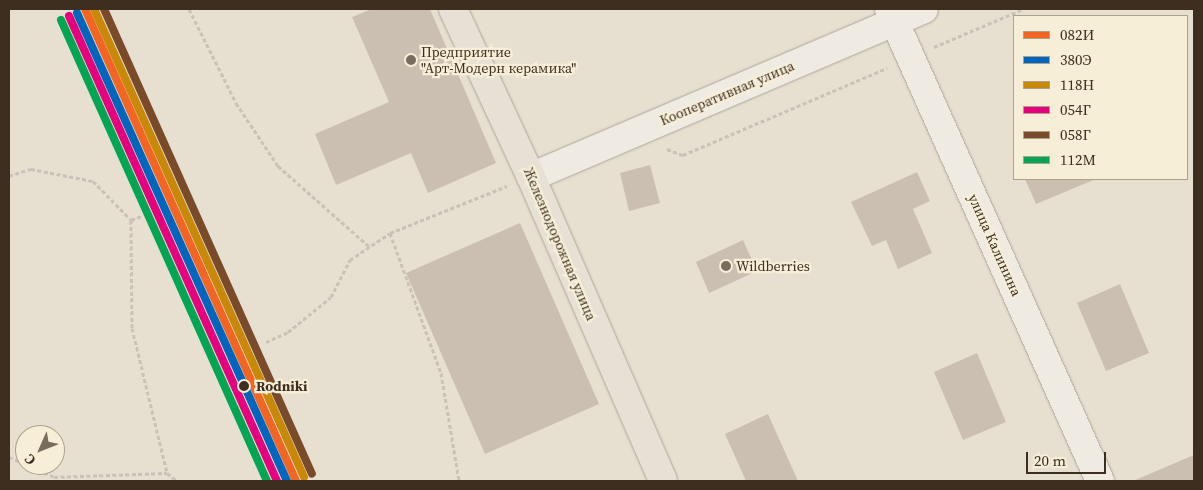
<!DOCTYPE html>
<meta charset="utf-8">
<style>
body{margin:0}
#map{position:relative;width:1203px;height:490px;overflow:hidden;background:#e7e0d1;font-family:"Source Serif 4",serif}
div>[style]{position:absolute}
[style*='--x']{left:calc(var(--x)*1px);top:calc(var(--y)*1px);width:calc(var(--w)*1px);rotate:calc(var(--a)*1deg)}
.building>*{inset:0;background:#cbbfb2}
.path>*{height:3px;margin-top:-1.5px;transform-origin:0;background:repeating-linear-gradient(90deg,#c8c2b9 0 4px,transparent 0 6.5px)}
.roads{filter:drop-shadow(0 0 1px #ada599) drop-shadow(0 0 1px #ada599)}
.minor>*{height:28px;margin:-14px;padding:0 14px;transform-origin:14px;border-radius:14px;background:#efebe3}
.major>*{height:28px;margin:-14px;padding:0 14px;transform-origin:14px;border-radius:14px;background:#e6e1d4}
.rail-1>*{height:8px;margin:-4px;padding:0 4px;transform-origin:4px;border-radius:4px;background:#f26522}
.rail-2>*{height:8px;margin:-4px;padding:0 4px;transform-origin:4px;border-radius:4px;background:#0065bd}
.rail-3>*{height:8px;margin:-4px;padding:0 4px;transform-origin:4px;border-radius:4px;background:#c88808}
.rail-4>*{height:8px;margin:-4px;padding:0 4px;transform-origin:4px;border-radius:4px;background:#e5007d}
.rail-5>*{height:8px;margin:-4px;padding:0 4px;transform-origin:4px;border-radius:4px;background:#7a4b2a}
.rail-6>*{height:8px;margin:-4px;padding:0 4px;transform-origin:4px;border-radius:4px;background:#00a651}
.dots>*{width:14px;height:14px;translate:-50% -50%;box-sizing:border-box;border:2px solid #f7eed8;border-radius:50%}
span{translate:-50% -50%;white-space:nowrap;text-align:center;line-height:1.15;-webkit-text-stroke:4.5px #f7eed8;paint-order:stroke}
.poi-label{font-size:14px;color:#3d2e20}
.left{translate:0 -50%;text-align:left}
.street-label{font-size:14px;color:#3d2e20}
.stop-label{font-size:14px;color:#3d2e20;font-weight:700}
.frame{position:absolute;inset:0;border:10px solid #3d2e20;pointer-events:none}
.legend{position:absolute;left:1013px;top:15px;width:175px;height:165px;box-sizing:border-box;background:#f7eed8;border:1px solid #ada18e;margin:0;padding:6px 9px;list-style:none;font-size:15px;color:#3d2e20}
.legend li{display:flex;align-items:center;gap:10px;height:25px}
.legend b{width:25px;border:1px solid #ada18e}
.north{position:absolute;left:15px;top:425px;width:50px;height:50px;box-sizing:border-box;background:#f7eed8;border:1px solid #ada18e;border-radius:50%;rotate:226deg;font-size:14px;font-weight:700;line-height:20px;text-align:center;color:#3d2e20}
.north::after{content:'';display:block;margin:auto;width:18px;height:22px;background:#786c5e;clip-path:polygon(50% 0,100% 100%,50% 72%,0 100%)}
.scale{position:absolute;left:1026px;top:452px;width:80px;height:22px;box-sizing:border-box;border:2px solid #3d2e20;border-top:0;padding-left:6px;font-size:15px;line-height:18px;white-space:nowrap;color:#3d2e20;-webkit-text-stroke:4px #f7eed8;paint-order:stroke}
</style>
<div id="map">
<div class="building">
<i style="clip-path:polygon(372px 9px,430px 9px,496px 163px,428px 193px,411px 153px,336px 185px,315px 134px,389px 102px,352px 17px)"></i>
<i style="clip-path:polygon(650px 165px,660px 203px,629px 211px,620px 173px)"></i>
<i style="clip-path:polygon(917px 172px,930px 201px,913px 209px,932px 253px,898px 269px,886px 240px,872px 246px,851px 202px)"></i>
<i style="clip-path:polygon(1025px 179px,1096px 179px,1036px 204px)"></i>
<i style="clip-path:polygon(520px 223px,599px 404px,485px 454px,406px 273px)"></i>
<i style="clip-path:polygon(743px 240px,757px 271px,709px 293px,696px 262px)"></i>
<i style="clip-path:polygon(1120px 284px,1149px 353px,1106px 371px,1077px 303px)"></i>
<i style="clip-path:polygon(977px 353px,1006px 422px,963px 440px,934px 372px)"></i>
<i style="clip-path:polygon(768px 414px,798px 481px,746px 481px,725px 434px)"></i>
<i style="clip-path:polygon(1194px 455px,1194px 481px,1133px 481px)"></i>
</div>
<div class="path">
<i style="--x:189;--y:9;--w:105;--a:63.4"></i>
<i style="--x:236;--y:103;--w:76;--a:56.3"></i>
<i style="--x:278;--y:166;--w:123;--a:41.4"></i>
<i style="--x:934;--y:47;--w:97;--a:-23.1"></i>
<i style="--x:667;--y:149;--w:17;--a:21"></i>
<i style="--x:683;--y:155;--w:222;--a:-23.1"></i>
<i style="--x:9;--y:176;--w:23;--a:-18"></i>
<i style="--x:31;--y:169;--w:63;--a:11"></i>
<i style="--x:93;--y:181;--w:54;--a:45.7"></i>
<i style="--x:131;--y:220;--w:108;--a:89.5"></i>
<i style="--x:132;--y:328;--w:149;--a:76.4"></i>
<i style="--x:131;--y:220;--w:12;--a:-20"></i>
<i style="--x:390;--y:233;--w:149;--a:70"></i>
<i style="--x:441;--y:373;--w:109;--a:80.5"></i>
<i style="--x:266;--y:342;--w:24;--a:-24"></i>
<i style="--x:288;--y:332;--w:55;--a:-39.1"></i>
<i style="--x:331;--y:297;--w:42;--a:-62.8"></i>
<i style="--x:350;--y:260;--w:48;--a:-34"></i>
<i style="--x:390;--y:233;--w:126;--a:-21.9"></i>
<i style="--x:9;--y:457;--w:17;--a:24"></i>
<i style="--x:26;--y:465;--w:30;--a:23"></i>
<i style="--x:54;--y:477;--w:113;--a:-2"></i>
<i style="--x:167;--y:473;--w:13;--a:39"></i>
</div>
<div class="roads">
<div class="minor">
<i style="--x:889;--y:9;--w:517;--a:65.91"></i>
<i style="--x:531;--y:177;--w:427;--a:-23.1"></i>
</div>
<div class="major">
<i style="--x:453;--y:9;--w:185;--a:65.1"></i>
<i style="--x:531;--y:177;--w:331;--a:66.5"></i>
</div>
</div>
<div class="rail-1">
<i style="--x:85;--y:9;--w:517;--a:65.91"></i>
</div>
<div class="rail-2">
<i style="--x:77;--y:13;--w:513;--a:65.83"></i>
</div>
<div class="rail-3">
<i style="--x:94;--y:9;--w:513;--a:65.83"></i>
</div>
<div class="rail-4">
<i style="--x:69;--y:16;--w:509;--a:65.9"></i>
</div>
<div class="rail-5">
<i style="--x:104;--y:9;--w:509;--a:65.9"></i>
</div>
<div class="rail-6">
<i style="--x:61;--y:20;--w:505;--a:65.92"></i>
</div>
<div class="dots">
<i style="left:411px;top:60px;background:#786c5e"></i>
<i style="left:726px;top:266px;background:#786c5e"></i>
<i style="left:244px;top:386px;background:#3d2e20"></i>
</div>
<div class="poi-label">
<span class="left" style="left:421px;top:60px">Предприятие<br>"Арт-Модерн керамика"</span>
<span class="left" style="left:736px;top:266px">Wildberries</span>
</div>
<div class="street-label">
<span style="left:727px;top:93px;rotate:-23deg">Кооперативная улица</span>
<span style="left:560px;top:244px;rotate:67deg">Железнодорожная улица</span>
<span style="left:995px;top:245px;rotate:66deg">улица Калинина</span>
</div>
<div class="stop-label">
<span class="left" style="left:256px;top:386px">Rodniki</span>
</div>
<div class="frame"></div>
<ul class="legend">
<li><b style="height:6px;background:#f26522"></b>082И</li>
<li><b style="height:6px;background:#0065bd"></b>380Э</li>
<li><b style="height:6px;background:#c88808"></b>118Н</li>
<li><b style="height:6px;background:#e5007d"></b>054Г</li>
<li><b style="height:6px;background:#7a4b2a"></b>058Г</li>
<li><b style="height:6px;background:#00a651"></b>112М</li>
</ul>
<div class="north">С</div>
<div class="scale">20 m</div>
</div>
